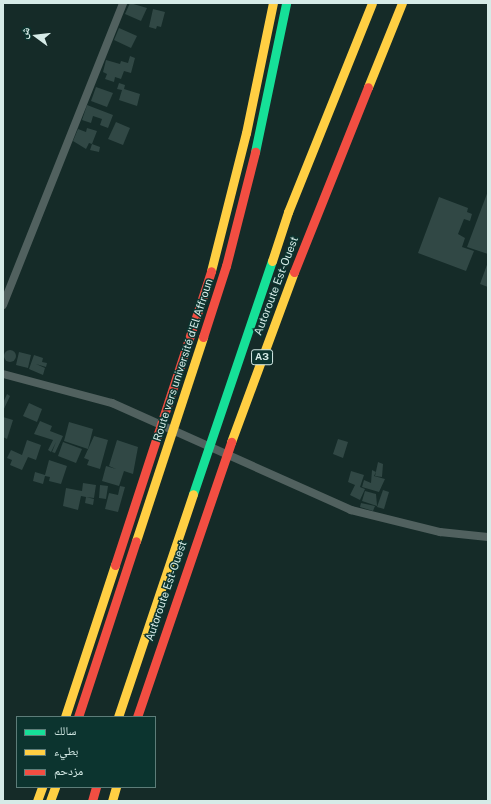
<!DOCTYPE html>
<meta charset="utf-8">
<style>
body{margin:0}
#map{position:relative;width:491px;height:804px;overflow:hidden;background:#152b28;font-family:"Public Sans","Noto Naskh Arabic",sans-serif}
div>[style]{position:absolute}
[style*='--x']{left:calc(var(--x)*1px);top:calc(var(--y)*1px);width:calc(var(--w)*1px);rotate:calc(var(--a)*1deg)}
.building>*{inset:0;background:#314845}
.round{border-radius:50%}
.street>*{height:8px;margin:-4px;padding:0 4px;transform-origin:4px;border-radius:4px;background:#51615f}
.fast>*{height:9px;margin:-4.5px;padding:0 4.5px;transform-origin:4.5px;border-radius:4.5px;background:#16e098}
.slow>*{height:9px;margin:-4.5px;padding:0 4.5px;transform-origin:4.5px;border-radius:4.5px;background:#ffcf43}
.jam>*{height:9px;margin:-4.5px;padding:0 4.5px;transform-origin:4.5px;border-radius:4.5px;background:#f24e42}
span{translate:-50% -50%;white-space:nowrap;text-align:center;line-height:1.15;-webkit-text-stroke:3px #0c342f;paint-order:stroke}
.shield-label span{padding:1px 3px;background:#0c342f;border:1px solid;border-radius:3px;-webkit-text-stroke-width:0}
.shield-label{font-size:10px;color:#d6ebe7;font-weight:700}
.street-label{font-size:11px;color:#d6ebe7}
.frame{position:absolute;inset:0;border:4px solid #d6ebe7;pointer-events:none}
.legend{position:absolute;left:16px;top:716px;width:140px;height:72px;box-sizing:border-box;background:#0c342f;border:1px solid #5d7d79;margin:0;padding:5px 7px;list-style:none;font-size:12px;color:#d6ebe7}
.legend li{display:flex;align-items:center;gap:8px;height:20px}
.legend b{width:20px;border:1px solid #5d7d79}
.north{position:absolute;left:16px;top:16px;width:40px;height:40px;-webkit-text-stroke:3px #0c342f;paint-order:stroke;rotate:285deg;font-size:11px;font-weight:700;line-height:16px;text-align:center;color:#d6ebe7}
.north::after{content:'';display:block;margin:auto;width:14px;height:18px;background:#d6ebe7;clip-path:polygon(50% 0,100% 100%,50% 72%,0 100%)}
</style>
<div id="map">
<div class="building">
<i style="clip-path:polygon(130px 3px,147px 8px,141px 21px,125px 14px)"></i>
<i style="clip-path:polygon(153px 9px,165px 12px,161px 27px,157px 26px,156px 29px,149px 27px)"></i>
<i style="clip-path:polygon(119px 28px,137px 36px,131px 48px,114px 40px)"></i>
<i style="clip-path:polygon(130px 56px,135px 58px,131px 73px,124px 71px,121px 79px,115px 77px,114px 82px,105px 79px,107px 74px,103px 72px,106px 60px,120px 64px,121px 61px,128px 63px)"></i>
<i style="clip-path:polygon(119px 83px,125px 85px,124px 89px,140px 94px,137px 106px,119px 100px,122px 90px,117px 89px)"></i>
<i style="clip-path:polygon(96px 87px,113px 93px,107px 107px,91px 101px)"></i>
<i style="clip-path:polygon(87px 105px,113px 115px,108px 128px,100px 125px,102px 119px,93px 116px,91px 123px,82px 120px)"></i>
<i style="clip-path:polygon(116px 122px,130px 128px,123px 145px,108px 139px)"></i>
<i style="clip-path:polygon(87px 128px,97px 131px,92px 144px,100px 147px,99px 152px,90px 150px,92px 144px,89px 143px,86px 149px,73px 141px,78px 129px,86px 132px)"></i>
<i style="clip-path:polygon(488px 191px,488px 254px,467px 247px)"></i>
<i style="clip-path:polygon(439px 197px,468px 208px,467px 212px,472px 214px,470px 221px,464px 219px,458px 234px,465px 238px,462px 247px,474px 251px,466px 271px,418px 253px)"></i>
<i style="clip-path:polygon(488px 262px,488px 287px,480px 284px)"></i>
<i class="round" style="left:4px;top:350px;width:12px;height:12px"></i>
<i style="clip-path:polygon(19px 352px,31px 355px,28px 368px,16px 365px)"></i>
<i style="clip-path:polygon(34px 355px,43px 358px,42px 362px,47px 363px,46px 367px,36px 364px,45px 368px,43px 375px,29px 369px)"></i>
<i style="clip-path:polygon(7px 394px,10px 396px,3px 411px,3px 403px)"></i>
<i style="clip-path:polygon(29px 403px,42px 409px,37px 422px,23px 416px)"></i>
<i style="clip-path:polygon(3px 417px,13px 420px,7px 439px,3px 437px)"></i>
<i style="clip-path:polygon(40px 421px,52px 426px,50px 431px,63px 436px,55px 453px,52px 452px,56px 442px,51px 452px,48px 450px,53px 440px,34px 434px)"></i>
<i style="clip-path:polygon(69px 422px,93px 429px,88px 449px,64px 441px)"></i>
<i style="clip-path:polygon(94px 436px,108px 440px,100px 469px,87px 465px,89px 460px,84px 458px)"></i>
<i style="clip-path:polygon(338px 439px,348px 442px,343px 458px,333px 454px)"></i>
<i style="clip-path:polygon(27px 440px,41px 445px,36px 460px,28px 457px,22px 470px,10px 465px,12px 460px,7px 458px,11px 450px,22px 455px)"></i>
<i style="clip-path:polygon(117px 440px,138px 447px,133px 474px,124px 471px,119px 486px,102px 481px,106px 466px,116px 469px,109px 466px)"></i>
<i style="clip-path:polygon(63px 442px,82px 449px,76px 463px,58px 456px)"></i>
<i style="clip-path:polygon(49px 460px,67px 466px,61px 484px,49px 481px,50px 477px,45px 476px,43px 484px,33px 481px,35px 472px,45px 475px)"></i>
<i style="clip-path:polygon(378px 462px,383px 464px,382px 477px,375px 476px)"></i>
<i style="clip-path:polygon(372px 470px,376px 472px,374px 476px,385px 479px,379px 492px,362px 487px,364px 480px,371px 483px)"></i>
<i style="clip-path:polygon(351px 471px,364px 475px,360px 487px,365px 489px,360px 500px,350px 495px,355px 485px,348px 482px)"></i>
<i style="clip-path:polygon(83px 483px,96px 485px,94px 498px,86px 497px,94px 499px,93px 505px,85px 503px,86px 497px,81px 496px,78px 510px,63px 506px,66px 488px,82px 491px)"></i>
<i style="clip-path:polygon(100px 485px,108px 486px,106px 499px,99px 498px)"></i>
<i style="clip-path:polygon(120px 486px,125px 487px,118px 512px,105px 509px,109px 493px,118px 495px)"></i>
<i style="clip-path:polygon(383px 490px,389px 492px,384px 509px,377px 507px)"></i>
<i style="clip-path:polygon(365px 491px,376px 494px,377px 506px,362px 501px)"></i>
<i style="clip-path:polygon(361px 503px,375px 506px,373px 511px,360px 507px)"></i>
</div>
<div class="street">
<i style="--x:3;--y:305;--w:325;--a:-68.3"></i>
<i style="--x:3;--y:374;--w:113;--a:14.9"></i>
<i style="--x:112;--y:403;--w:262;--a:24.1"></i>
<i style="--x:351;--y:510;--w:92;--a:13.9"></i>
<i style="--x:440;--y:532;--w:48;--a:5.9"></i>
</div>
<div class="fast">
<i style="--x:255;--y:152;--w:152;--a:-78.2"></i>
<i style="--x:193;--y:494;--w:246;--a:-71.3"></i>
</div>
<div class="slow">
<i style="--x:368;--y:87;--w:91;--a:-68"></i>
<i style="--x:272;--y:261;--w:52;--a:-71.9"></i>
<i style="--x:288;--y:212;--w:225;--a:-68.1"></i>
<i style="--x:211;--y:271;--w:142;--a:-75.8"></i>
<i style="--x:246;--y:133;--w:133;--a:-78.3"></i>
<i style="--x:231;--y:442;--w:181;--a:-69.7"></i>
<i style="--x:136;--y:541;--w:215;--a:-71.8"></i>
<i style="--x:65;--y:717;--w:160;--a:-71.8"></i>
<i style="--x:118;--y:717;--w:235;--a:-71.4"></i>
<i style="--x:37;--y:801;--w:15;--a:-70"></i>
<i style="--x:50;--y:801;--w:15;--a:-70"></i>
<i style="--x:112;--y:801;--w:15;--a:-74"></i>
</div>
<div class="jam">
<i style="--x:294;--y:272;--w:199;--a:-68.2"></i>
<i style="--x:203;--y:337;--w:75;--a:-72.1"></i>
<i style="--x:226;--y:266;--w:118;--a:-75.7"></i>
<i style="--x:115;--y:565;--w:309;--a:-71.9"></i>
<i style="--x:78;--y:717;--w:185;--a:-71.8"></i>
<i style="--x:137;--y:717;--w:291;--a:-71.1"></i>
<i style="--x:92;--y:801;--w:15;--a:-74"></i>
</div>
<div class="shield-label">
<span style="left:262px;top:357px">A3</span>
</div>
<div class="street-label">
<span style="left:276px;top:286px;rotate:-69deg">Autoroute Est-Ouest</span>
<span style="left:183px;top:360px;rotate:-72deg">Route vers université d'El Affroun</span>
<span style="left:166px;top:591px;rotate:-71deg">Autoroute Est-Ouest</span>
</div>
<div class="frame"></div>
<ul class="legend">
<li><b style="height:5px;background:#16e098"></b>سالك</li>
<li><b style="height:5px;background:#ffcf43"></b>بطيء</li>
<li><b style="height:5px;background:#f24e42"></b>مزدحم</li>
</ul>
<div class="north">ش</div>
</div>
